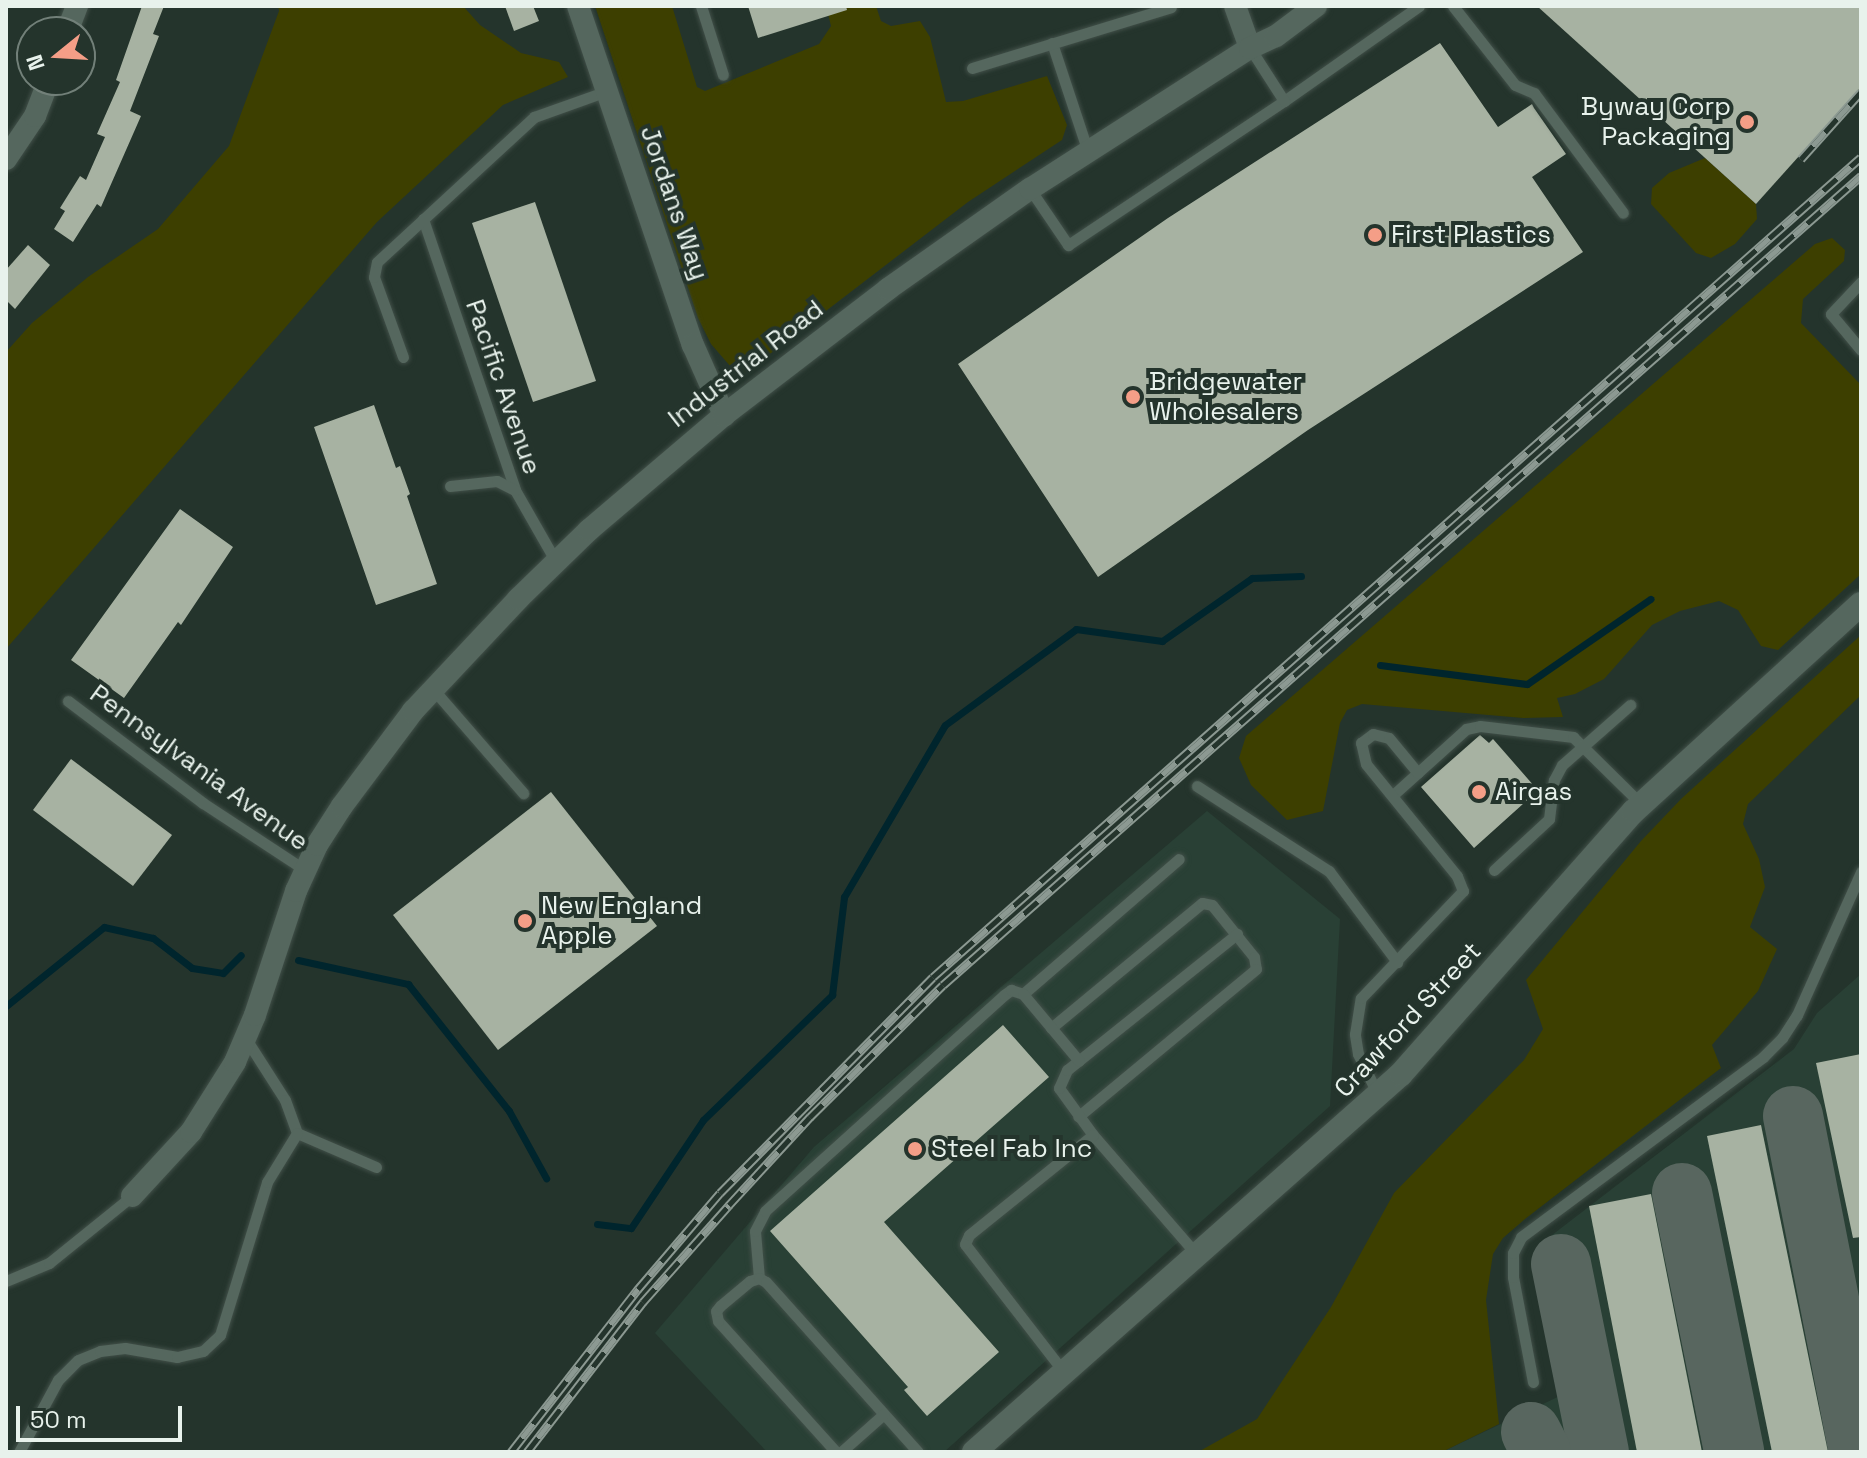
<!DOCTYPE html>
<style>
body{margin:0}
#map{position:relative;width:1867px;height:1458px;overflow:hidden;background:#24342c;font-family:"Space Grotesk",sans-serif}
div>[style]{position:absolute}
[style*='--x']{left:calc(var(--x)*1px);top:calc(var(--y)*1px);width:calc(var(--w)*1px);rotate:calc(var(--a)*1deg)}
.built>*{inset:0;background:#294035}
.green>*{inset:0;background:#3d3f00}
.stream>*{height:7px;margin:-3.5px;padding:0 3.5px;transform-origin:3.5px;border-radius:3.5px;background:#00252d}
.taxiway>*{height:60px;margin:-30px;padding:0 30px;transform-origin:30px;border-radius:30px;background:#58665f}
.building>*{inset:0;background:#a7b2a2}
.roads{filter:drop-shadow(0 0 2px #414f48) drop-shadow(0 0 2px #414f48)}
.lane>*{height:11px;margin:-5.5px;padding:0 5.5px;transform-origin:5.5px;border-radius:5.5px;background:#55675e}
.street>*{height:22px;margin:-11px;padding:0 11px;transform-origin:11px;border-radius:11px;background:#55675e}
.secondary>*{height:24px;margin:-12px;padding:0 12px;transform-origin:12px;border-radius:12px;background:#55675e}
.rail>*{height:9px;margin-top:-4.5px;transform-origin:0;background:repeating-linear-gradient(90deg,#24342c 0 18px,#8c9992 0 36px);box-sizing:border-box;border-block:2px solid #8c9992}
.dots>*{width:22px;height:22px;translate:-50% -50%;box-sizing:border-box;border:4px solid #24342c;border-radius:50%}
span{translate:-50% -50%;white-space:nowrap;text-align:center;line-height:1.15;-webkit-text-stroke:8px #24342c;paint-order:stroke}
.poi-label{font-size:26px;color:#e8f2ec}
.right{translate:-100% -50%;text-align:right}
.left{translate:0 -50%;text-align:left}
.street-label{font-size:26px;color:#e8f2ec}
.frame{position:absolute;inset:0;border:8px solid #e8f2ec;pointer-events:none}
.north{position:absolute;left:16px;top:16px;width:80px;height:80px;box-sizing:border-box;background:#24342c;border:2px solid #728079;border-radius:50%;rotate:252deg;font-size:22px;font-weight:700;line-height:32px;text-align:center;color:#e8f2ec}
.north::after{content:'';display:block;margin:auto;width:28px;height:36px;background:#f49e87;clip-path:polygon(50% 0,100% 100%,50% 72%,0 100%)}
.scale{position:absolute;left:16px;top:1406px;width:166px;height:36px;box-sizing:border-box;border:4px solid #e8f2ec;border-top:0;padding-left:10px;font-size:24px;line-height:28px;white-space:nowrap;color:#e8f2ec;-webkit-text-stroke:6px #24342c;paint-order:stroke}
</style>
<div id="map">
<div class="built">
<i style="clip-path:polygon(1207px 811px,1340px 919px,1330px 1106px,944px 1452px,767px 1452px,655px 1333px,814px 1147px)"></i>
<i style="clip-path:polygon(1861px 974px,1861px 1452px,1442px 1452px,1566px 1393px,1536px 1267px,1543px 1242px,1794px 1049px,1817px 1013px)"></i>
</div>
<div class="green">
<i style="clip-path:polygon(278px 6px,463px 6px,480px 25px,521px 53px,559px 62px,568px 77px,503px 105px,377px 222px,6px 649px,6px 352px,32px 323px,88px 277px,158px 229px,229px 146px,279px 11px)"></i>
<i style="clip-path:polygon(595px 6px,672px 6px,697px 87px,705px 91px,819px 44px,831px 26px,826px 6px,876px 6px,881px 21px,891px 26px,920px 21px,930px 37px,946px 102px,963px 101px,1047px 76px,1067px 125px,1062px 140px,968px 202px,745px 373px,737px 374px,711px 344px,698px 318px)"></i>
<i style="clip-path:polygon(1705px 158px,1756px 204px,1757px 219px,1735px 244px,1711px 258px,1696px 253px,1651px 204px,1652px 188px,1669px 173px)"></i>
<i style="clip-path:polygon(1832px 238px,1845px 250px,1844px 261px,1803px 299px,1801px 323px,1861px 385px,1861px 574px,1778px 650px,1761px 646px,1738px 610px,1719px 601px,1680px 611px,1652px 625px,1604px 679px,1575px 694px,1557px 698px,1563px 717px,1523px 718px,1362px 704px,1347px 710px,1340px 723px,1323px 811px,1287px 820px,1251px 785px,1239px 758px,1246px 736px,1815px 244px)"></i>
<i style="clip-path:polygon(1861px 635px,1861px 695px,1748px 804px,1743px 824px,1759px 859px,1765px 887px,1750px 927px,1777px 949px,1758px 991px,1712px 1045px,1721px 1068px,1525px 1219px,1503px 1238px,1493px 1254px,1486px 1300px,1499px 1424px,1442px 1452px,1198px 1452px,1257px 1419px,1331px 1307px,1394px 1193px,1524px 1060px,1543px 1029px,1526px 980px,1641px 841px,1681px 799px)"></i>
</div>
<div class="stream">
<i style="--x:1380;--y:665;--w:148;--a:7.4"></i>
<i style="--x:1527;--y:684;--w:150;--a:-34.6"></i>
<i style="--x:298;--y:960;--w:113;--a:12.3"></i>
<i style="--x:408;--y:984;--w:162;--a:51.5"></i>
<i style="--x:509;--y:1111;--w:77;--a:61.1"></i>
<i style="--x:6;--y:1006;--w:126;--a:-38.9"></i>
<i style="--x:104;--y:927;--w:50;--a:12.7"></i>
<i style="--x:153;--y:938;--w:49;--a:37.6"></i>
<i style="--x:192;--y:968;--w:31;--a:9"></i>
<i style="--x:223;--y:973;--w:25;--a:-45"></i>
<i style="--x:597;--y:1224;--w:34;--a:7"></i>
<i style="--x:631;--y:1228;--w:130;--a:-56.3"></i>
<i style="--x:703;--y:1120;--w:180;--a:-44.1"></i>
<i style="--x:832;--y:995;--w:99;--a:-83"></i>
<i style="--x:844;--y:897;--w:199;--a:-59.6"></i>
<i style="--x:945;--y:725;--w:162;--a:-36.2"></i>
<i style="--x:1076;--y:629;--w:87;--a:7.9"></i>
<i style="--x:1162;--y:641;--w:110;--a:-35"></i>
<i style="--x:1252;--y:578;--w:49;--a:-2.3"></i>
</div>
<div class="taxiway">
<i style="--x:1793;--y:1116;--w:342;--a:78.9"></i>
<i style="--x:1682;--y:1193;--w:264;--a:78.6"></i>
<i style="--x:1561;--y:1264;--w:192;--a:78.6"></i>
<i style="--x:1531;--y:1432;--w:22;--a:63"></i>
</div>
<div class="building">
<i style="clip-path:polygon(142px 6px,164px 6px,153px 34px,159px 36px,130px 111px,141px 116px,101px 207px,97px 204px,73px 242px,54px 229px,65px 211px,60px 208px,80px 176px,86px 180px,105px 137px,97px 134px,120px 82px,116px 80px)"></i>
<i style="clip-path:polygon(505px 6px,533px 6px,539px 21px,514px 31px)"></i>
<i style="clip-path:polygon(748px 6px,846px 6px,847px 10px,758px 38px)"></i>
<i style="clip-path:polygon(1537px 6px,1861px 6px,1861px 87px,1756px 204px)"></i>
<i style="clip-path:polygon(1440px 43px,1498px 127px,1532px 104px,1534px 108px,1566px 154px,1532px 177px,1583px 252px,1308px 430px,1098px 577px,958px 364px,1168px 218px)"></i>
<i style="clip-path:polygon(535px 202px,596px 381px,533px 402px,472px 223px)"></i>
<i style="clip-path:polygon(28px 245px,50px 265px,15px 309px,6px 300px,6px 270px)"></i>
<i style="clip-path:polygon(374px 405px,396px 468px,400px 466px,410px 494px,407px 496px,437px 584px,376px 605px,314px 427px)"></i>
<i style="clip-path:polygon(180px 509px,233px 547px,181px 625px,178px 622px,124px 698px,71px 660px)"></i>
<i style="clip-path:polygon(1480px 735px,1489px 743px,1493px 739px,1535px 787px,1531px 790px,1534px 794px,1474px 848px,1421px 787px)"></i>
<i style="clip-path:polygon(71px 759px,172px 835px,133px 886px,33px 810px)"></i>
<i style="clip-path:polygon(551px 792px,657px 926px,498px 1050px,393px 915px)"></i>
<i style="clip-path:polygon(1003px 1025px,1049px 1077px,884px 1222px,999px 1352px,927px 1416px,904px 1390px,908px 1387px,770px 1231px)"></i>
<i style="clip-path:polygon(1861px 1054px,1861px 1237px,1853px 1238px,1816px 1063px)"></i>
<i style="clip-path:polygon(1761px 1125px,1828px 1452px,1772px 1452px,1707px 1136px)"></i>
<i style="clip-path:polygon(1651px 1194px,1702px 1452px,1637px 1452px,1589px 1206px)"></i>
</div>
<div class="roads">
<div class="lane">
<i style="--x:701;--y:6;--w:72;--a:72.3"></i>
<i style="--x:1453;--y:6;--w:100;--a:51.9"></i>
<i style="--x:1515;--y:85;--w:21;--a:23"></i>
<i style="--x:1534;--y:93;--w:149;--a:53.4"></i>
<i style="--x:1052;--y:43;--w:115;--a:71.7"></i>
<i style="--x:972;--y:68;--w:208;--a:-17"></i>
<i style="--x:1284;--y:101;--w:165;--a:-35.1"></i>
<i style="--x:1030;--y:189;--w:68;--a:55.8"></i>
<i style="--x:1068;--y:245;--w:260;--a:-33.7"></i>
<i style="--x:1284;--y:101;--w:63;--a:-122.7"></i>
<i style="--x:423;--y:219;--w:286;--a:71.2"></i>
<i style="--x:515;--y:490;--w:83;--a:60.3"></i>
<i style="--x:1861;--y:282;--w:44;--a:133.2"></i>
<i style="--x:1831;--y:314;--w:47;--a:50.2"></i>
<i style="--x:403;--y:357;--w:85;--a:-109.9"></i>
<i style="--x:374;--y:277;--w:15;--a:-79"></i>
<i style="--x:377;--y:262;--w:214;--a:-42.7"></i>
<i style="--x:534;--y:117;--w:77;--a:-19.6"></i>
<i style="--x:450;--y:486;--w:47;--a:-6.1"></i>
<i style="--x:497;--y:481;--w:20;--a:27"></i>
<i style="--x:433;--y:689;--w:138;--a:49.1"></i>
<i style="--x:68;--y:701;--w:169;--a:37.1"></i>
<i style="--x:203;--y:803;--w:122;--a:33.3"></i>
<i style="--x:1197;--y:786;--w:157;--a:32.8"></i>
<i style="--x:1329;--y:871;--w:114;--a:53.2"></i>
<i style="--x:1393;--y:795;--w:98;--a:-42.1"></i>
<i style="--x:1466;--y:729;--w:14;--a:-12"></i>
<i style="--x:1480;--y:726;--w:94;--a:6.7"></i>
<i style="--x:1573;--y:737;--w:95;--a:44.6"></i>
<i style="--x:1494;--y:870;--w:75;--a:-42.8"></i>
<i style="--x:1549;--y:819;--w:39;--a:-83"></i>
<i style="--x:1554;--y:780;--w:17;--a:-62"></i>
<i style="--x:1562;--y:765;--w:91;--a:-41.4"></i>
<i style="--x:1023;--y:994;--w:206;--a:-40.9"></i>
<i style="--x:1051;--y:1028;--w:196;--a:-39.6"></i>
<i style="--x:1202;--y:903;--w:10;--a:11"></i>
<i style="--x:1212;--y:905;--w:67;--a:51.1"></i>
<i style="--x:1254;--y:957;--w:12;--a:81"></i>
<i style="--x:1256;--y:969;--w:231;--a:140.3"></i>
<i style="--x:246;--y:1039;--w:72;--a:57.4"></i>
<i style="--x:285;--y:1100;--w:35;--a:70"></i>
<i style="--x:297;--y:1133;--w:86;--a:23.3"></i>
<i style="--x:1378;--y:1095;--w:46;--a:-116"></i>
<i style="--x:1358;--y:1054;--w:20;--a:-99"></i>
<i style="--x:1355;--y:1034;--w:36;--a:-81"></i>
<i style="--x:1361;--y:998;--w:148;--a:-46.4"></i>
<i style="--x:1463;--y:891;--w:16;--a:-112"></i>
<i style="--x:1457;--y:876;--w:144;--a:-129.1"></i>
<i style="--x:1366;--y:764;--w:22;--a:-103"></i>
<i style="--x:1361;--y:743;--w:15;--a:-37"></i>
<i style="--x:1373;--y:734;--w:16;--a:14"></i>
<i style="--x:1389;--y:738;--w:45;--a:50.4"></i>
<i style="--x:1197;--y:1255;--w:159;--a:-130.9"></i>
<i style="--x:1093;--y:1135;--w:58;--a:-125.9"></i>
<i style="--x:1059;--y:1088;--w:20;--a:-66"></i>
<i style="--x:1067;--y:1070;--w:218;--a:-38.7"></i>
<i style="--x:759;--y:1278;--w:47;--a:-94.9"></i>
<i style="--x:755;--y:1231;--w:22;--a:-63"></i>
<i style="--x:765;--y:1211;--w:322;--a:-42.1"></i>
<i style="--x:1004;--y:995;--w:9;--a:-36"></i>
<i style="--x:1011;--y:990;--w:13;--a:18"></i>
<i style="--x:1023;--y:994;--w:87;--a:50.1"></i>
<i style="--x:6;--y:1281;--w:47;--a:-22.7"></i>
<i style="--x:49;--y:1263;--w:107;--a:-38.9"></i>
<i style="--x:1063;--y:1371;--w:160;--a:-127.7"></i>
<i style="--x:965;--y:1244;--w:10;--a:-66"></i>
<i style="--x:969;--y:1235;--w:159;--a:-38.9"></i>
<i style="--x:1533;--y:1382;--w:107;--a:-100.8"></i>
<i style="--x:1513;--y:1277;--w:24;--a:-90"></i>
<i style="--x:1513;--y:1253;--w:18;--a:-63"></i>
<i style="--x:1521;--y:1237;--w:302;--a:-36.6"></i>
<i style="--x:1763;--y:1057;--w:27;--a:-45"></i>
<i style="--x:1782;--y:1038;--w:27;--a:-57"></i>
<i style="--x:1797;--y:1015;--w:157;--a:-65.9"></i>
<i style="--x:19;--y:1452;--w:82;--a:-61.6"></i>
<i style="--x:58;--y:1380;--w:28;--a:-45"></i>
<i style="--x:78;--y:1360;--w:24;--a:-22"></i>
<i style="--x:100;--y:1351;--w:25;--a:-7"></i>
<i style="--x:125;--y:1348;--w:53;--a:9.8"></i>
<i style="--x:177;--y:1357;--w:27;--a:-13"></i>
<i style="--x:203;--y:1351;--w:23;--a:-43"></i>
<i style="--x:220;--y:1335;--w:160;--a:-72.9"></i>
<i style="--x:267;--y:1182;--w:57;--a:-58.5"></i>
<i style="--x:836;--y:1452;--w:176;--a:-132"></i>
<i style="--x:718;--y:1321;--w:10;--a:-101"></i>
<i style="--x:716;--y:1311;--w:6;--a:-51"></i>
<i style="--x:720;--y:1306;--w:39;--a:-40"></i>
<i style="--x:750;--y:1281;--w:9;--a:-18"></i>
<i style="--x:759;--y:1278;--w:8;--a:30"></i>
<i style="--x:766;--y:1282;--w:228;--a:48.2"></i>
<i style="--x:841;--y:1452;--w:57;--a:-41.5"></i>
</div>
<div class="street">
<i style="--x:578;--y:6;--w:358;--a:71.3"></i>
<i style="--x:693;--y:345;--w:77;--a:66.1"></i>
<i style="--x:1235;--y:6;--w:45;--a:70.3"></i>
<i style="--x:67;--y:32;--w:28;--a:-69"></i>
<i style="--x:6;--y:159;--w:52;--a:-56"></i>
<i style="--x:35;--y:116;--w:39;--a:-69"></i>
<i style="--x:132;--y:1196;--w:87;--a:-47.3"></i>
<i style="--x:191;--y:1132;--w:83;--a:-57.8"></i>
<i style="--x:235;--y:1062;--w:51;--a:-66.9"></i>
<i style="--x:255;--y:1015;--w:131;--a:-71.7"></i>
<i style="--x:296;--y:891;--w:51;--a:-65.5"></i>
<i style="--x:317;--y:845;--w:46;--a:-57.3"></i>
<i style="--x:342;--y:806;--w:119;--a:-53.2"></i>
<i style="--x:413;--y:711;--w:154;--a:-46.8"></i>
<i style="--x:518;--y:599;--w:99;--a:-44.2"></i>
<i style="--x:589;--y:530;--w:177;--a:-40.4"></i>
<i style="--x:724;--y:415;--w:207;--a:-37.5"></i>
<i style="--x:888;--y:289;--w:174;--a:-35.2"></i>
<i style="--x:1030;--y:189;--w:261;--a:-32.7"></i>
<i style="--x:1250;--y:48;--w:29;--a:-25"></i>
<i style="--x:1276;--y:36;--w:50;--a:-36.9"></i>
</div>
<div class="secondary">
<i style="--x:974;--y:1452;--w:570;--a:-41.52"></i>
<i style="--x:1401;--y:1074;--w:351;--a:-48.5"></i>
<i style="--x:1634;--y:811;--w:307;--a:-42.4"></i>
</div>
</div>
<div class="rail">
<i style="--x:1801;--y:159;--w:90;--a:-48.2"></i>
<i style="--x:511;--y:1452;--w:207;--a:-52.1"></i>
<i style="--x:638;--y:1289;--w:126;--a:-49.5"></i>
<i style="--x:720;--y:1193;--w:303;--a:-45.4"></i>
<i style="--x:933;--y:977;--w:1238;--a:-41.46"></i>
<i style="--x:527;--y:1452;--w:190;--a:-52.3"></i>
<i style="--x:643;--y:1302;--w:130;--a:-48.4"></i>
<i style="--x:729;--y:1205;--w:120;--a:-47.4"></i>
<i style="--x:810;--y:1117;--w:187;--a:-44.8"></i>
<i style="--x:943;--y:985;--w:1224;--a:-41.39"></i>
</div>
<div class="dots">
<i style="left:1747px;top:122px;background:#f49e87"></i>
<i style="left:1375px;top:235px;background:#f49e87"></i>
<i style="left:1133px;top:397px;background:#f49e87"></i>
<i style="left:1479px;top:792px;background:#f49e87"></i>
<i style="left:525px;top:921px;background:#f49e87"></i>
<i style="left:915px;top:1149px;background:#f49e87"></i>
</div>
<div class="poi-label">
<span class="right" style="left:1731px;top:122px">Byway Corp<br>Packaging</span>
<span class="left" style="left:1391px;top:235px">First Plastics</span>
<span class="left" style="left:1149px;top:397px">Bridgewater<br>Wholesalers</span>
<span class="left" style="left:1495px;top:792px">Airgas</span>
<span class="left" style="left:541px;top:921px">New England<br>Apple</span>
<span class="left" style="left:931px;top:1149px">Steel Fab Inc</span>
</div>
<div class="street-label">
<span style="left:674px;top:203px;rotate:71deg">Jordans Way</span>
<span style="left:746px;top:364px;rotate:-38deg">Industrial Road</span>
<span style="left:503px;top:387px;rotate:71deg">Pacific Avenue</span>
<span style="left:199px;top:768px;rotate:36deg">Pennsylvania Avenue</span>
<span style="left:1408px;top:1020px;rotate:-47deg">Crawford Street</span>
</div>
<div class="frame"></div>
<div class="north">N</div>
<div class="scale">50 m</div>
</div>
